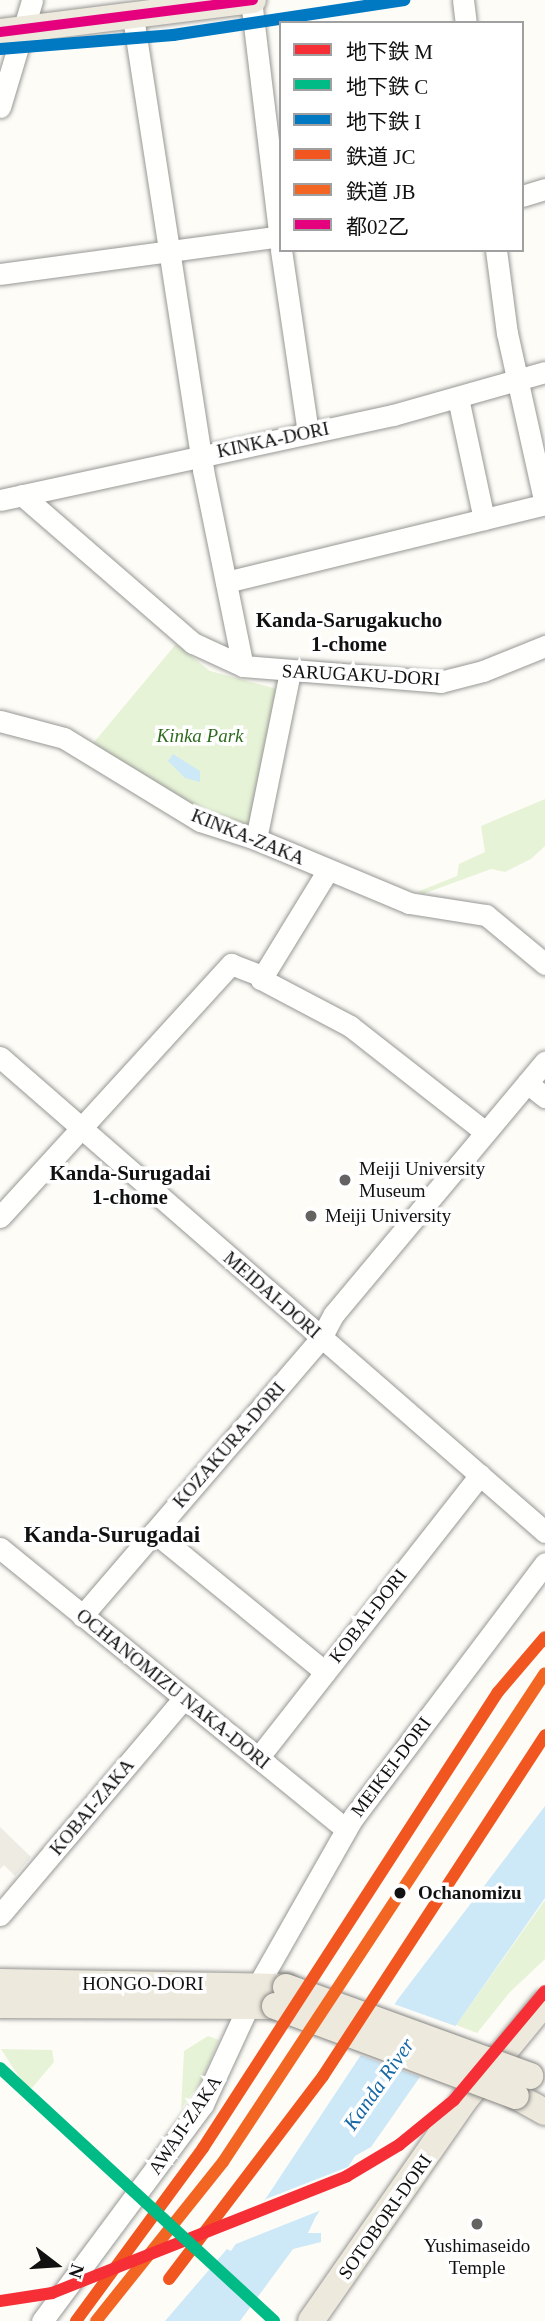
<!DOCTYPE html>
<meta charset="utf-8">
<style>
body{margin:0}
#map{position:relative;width:545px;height:2321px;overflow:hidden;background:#fdfcf7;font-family:"Times New Roman","Noto Sans JP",serif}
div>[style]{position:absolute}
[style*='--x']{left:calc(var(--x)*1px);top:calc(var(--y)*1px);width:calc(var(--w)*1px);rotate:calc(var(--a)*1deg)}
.green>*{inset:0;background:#e7f3d7}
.plaza>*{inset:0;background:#edebe2}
.water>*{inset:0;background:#cde8f7}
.pier>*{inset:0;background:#fdfcf7}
.roads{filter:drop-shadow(0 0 2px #979795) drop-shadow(0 0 2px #979795)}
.minor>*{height:21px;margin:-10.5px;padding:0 10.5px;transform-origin:10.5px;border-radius:10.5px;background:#fffffe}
.major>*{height:26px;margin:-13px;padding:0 13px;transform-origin:13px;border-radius:13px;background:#ede9dc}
.bridges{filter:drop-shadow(0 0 2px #858482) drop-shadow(0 0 2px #858482)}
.major-bridge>*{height:26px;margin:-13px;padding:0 13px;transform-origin:13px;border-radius:13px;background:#ede9dc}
.bus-1>*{height:10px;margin:-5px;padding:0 5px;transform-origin:5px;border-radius:5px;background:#e5007d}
.rail-1>*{height:12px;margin:-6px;padding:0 6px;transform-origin:6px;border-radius:6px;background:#f15620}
.rail-2>*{height:12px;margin:-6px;padding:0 6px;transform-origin:6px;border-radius:6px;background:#f26522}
.metro-1>*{height:12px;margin:-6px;padding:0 6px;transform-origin:6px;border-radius:6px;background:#f62e36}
.metro-2>*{height:12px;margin:-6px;padding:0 6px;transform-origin:6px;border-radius:6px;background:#00bb85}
.metro-3>*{height:12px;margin:-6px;padding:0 6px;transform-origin:6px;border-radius:6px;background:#0079c2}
.dots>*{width:19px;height:19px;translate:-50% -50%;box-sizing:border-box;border:4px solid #fff;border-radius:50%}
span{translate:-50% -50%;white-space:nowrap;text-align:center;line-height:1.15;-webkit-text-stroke:7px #fff;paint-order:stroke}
.street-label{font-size:19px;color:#111}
.park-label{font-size:19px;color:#2f6b1f;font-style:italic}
.poi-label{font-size:19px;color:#111}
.left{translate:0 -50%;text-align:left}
.stop-label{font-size:19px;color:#111;font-weight:700}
.neighbourhood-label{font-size:21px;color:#111;font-weight:700}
.water-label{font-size:21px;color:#1768a6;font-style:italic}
.quarter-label{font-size:23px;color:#111;font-weight:700}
.legend{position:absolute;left:279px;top:21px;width:245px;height:231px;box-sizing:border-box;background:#fff;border:2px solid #a0a0a0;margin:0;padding:9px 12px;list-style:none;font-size:21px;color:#111}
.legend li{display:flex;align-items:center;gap:14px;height:35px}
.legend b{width:35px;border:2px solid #a0a0a0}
.north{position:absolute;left:21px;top:2230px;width:70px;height:70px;-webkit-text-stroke:5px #fff;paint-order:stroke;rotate:107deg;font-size:19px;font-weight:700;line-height:28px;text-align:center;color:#111}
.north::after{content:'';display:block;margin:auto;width:24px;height:32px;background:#111;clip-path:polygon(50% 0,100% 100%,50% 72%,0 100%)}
</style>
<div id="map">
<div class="green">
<i style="clip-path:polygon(176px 644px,210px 671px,277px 689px,250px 822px,243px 827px,196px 810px,90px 747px)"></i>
<i style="clip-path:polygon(545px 799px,545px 846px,531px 859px,505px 872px,491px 869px,423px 894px,417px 892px,457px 876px,459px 864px,485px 852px,481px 826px)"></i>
<i style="clip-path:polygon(545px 1900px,545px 1959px,510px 1992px,477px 2033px,456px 2025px)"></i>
<i style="clip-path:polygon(208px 2036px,219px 2040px,201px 2081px,181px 2109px,184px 2051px)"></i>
<i style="clip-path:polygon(1px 2049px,52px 2050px,54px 2062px,32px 2088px,25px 2086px)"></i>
</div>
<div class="plaza">
<i style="clip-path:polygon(0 1827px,31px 1857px,15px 1876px,4px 1865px,0 1869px)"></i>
</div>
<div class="water">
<i style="clip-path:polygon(173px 754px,200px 771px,200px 782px,185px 778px,168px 761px)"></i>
<i style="clip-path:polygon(545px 1806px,545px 1898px,371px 2147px,355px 2156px,315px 2218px,308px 2233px,321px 2233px,321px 2242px,293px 2249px,240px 2321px,165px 2321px,227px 2249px,231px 2251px,398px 1999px)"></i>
</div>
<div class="pier">
<i style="clip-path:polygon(391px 2003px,458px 2027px,423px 2078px,357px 2054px)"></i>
<i style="clip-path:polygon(353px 2165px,324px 2209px,231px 2246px,266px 2199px)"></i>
</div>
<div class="roads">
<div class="minor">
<i style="--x:251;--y:0;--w:249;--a:83.1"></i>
<i style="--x:463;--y:0;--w:23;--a:83"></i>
<i style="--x:133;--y:17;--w:458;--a:81.2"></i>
<i style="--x:203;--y:470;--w:200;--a:78.5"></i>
<i style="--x:0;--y:107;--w:112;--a:-73.3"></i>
<i style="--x:522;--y:196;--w:24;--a:-17"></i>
<i style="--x:281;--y:250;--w:185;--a:81.6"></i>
<i style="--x:496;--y:250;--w:84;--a:82.5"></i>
<i style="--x:507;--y:333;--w:175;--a:77.5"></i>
<i style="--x:0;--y:274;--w:284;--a:-7.7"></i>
<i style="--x:458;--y:398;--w:124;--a:77.9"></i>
<i style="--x:22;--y:495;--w:226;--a:40.9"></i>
<i style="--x:193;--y:643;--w:55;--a:24.7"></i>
<i style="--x:243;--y:666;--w:198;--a:4.6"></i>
<i style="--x:440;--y:682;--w:44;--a:-14.3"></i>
<i style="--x:483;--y:671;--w:67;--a:-22"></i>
<i style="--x:0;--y:500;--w:402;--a:-12.2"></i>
<i style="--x:393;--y:415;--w:158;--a:-15.8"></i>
<i style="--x:226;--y:582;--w:328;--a:-13.7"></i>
<i style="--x:0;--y:721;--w:66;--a:14.9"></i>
<i style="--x:64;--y:738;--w:159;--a:31.4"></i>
<i style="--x:200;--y:821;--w:59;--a:17.8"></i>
<i style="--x:256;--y:839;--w:166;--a:22.7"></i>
<i style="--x:409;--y:903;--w:78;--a:8.9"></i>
<i style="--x:486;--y:915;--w:77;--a:39.7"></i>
<i style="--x:256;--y:839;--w:170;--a:-78.5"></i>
<i style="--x:263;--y:976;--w:124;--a:-58.5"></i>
<i style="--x:0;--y:1057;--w:723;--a:41.07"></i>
<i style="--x:527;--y:1083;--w:23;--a:38"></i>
<i style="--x:0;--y:1217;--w:343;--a:-47.6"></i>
<i style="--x:231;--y:964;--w:34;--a:21"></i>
<i style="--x:263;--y:976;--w:4;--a:124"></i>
<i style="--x:261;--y:979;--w:101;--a:27.8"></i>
<i style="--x:350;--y:1026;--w:172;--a:38.1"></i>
<i style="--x:154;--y:1532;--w:221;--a:39.3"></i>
<i style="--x:0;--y:1548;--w:446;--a:39.1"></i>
<i style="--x:82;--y:1616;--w:367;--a:-49.3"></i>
<i style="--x:321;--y:1338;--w:27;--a:-62"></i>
<i style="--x:334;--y:1314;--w:329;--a:-50.1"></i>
<i style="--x:258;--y:1758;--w:360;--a:-51.9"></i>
<i style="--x:0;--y:1915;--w:285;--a:-49.7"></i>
<i style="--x:42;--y:2321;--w:270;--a:-53.4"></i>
<i style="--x:203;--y:2104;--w:131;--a:-65.2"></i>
<i style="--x:258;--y:1985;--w:192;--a:-60.4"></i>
<i style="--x:353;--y:1818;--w:319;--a:-53"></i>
</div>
<div class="major">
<i style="--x:0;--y:32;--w:255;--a:-7.2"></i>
<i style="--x:0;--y:1982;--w:286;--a:1"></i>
<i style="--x:0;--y:2005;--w:275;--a:0.2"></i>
<i style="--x:516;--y:2096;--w:33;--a:29"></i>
<i style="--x:311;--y:2321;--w:267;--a:-55.2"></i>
<i style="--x:463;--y:2102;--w:129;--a:-50.6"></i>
</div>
</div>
<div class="bridges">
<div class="major-bridge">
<i style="--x:286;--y:1987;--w:260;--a:20"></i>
<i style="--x:275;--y:2006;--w:257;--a:20.5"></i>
</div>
</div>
<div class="bus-1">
<i style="--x:0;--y:32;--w:255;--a:-7.2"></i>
</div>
<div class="rail-1">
<i style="--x:169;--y:2279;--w:255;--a:-52.8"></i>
<i style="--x:323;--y:2076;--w:407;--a:-56.9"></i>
<i style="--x:76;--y:2321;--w:215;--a:-53.7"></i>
<i style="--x:203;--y:2148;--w:543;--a:-57.1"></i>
<i style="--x:498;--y:1692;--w:72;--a:-49.5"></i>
</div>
<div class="rail-2">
<i style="--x:96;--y:2321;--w:203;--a:-51.4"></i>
<i style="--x:223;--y:2162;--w:585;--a:-56.64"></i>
</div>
<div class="metro-1">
<i style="--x:0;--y:2301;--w:53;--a:-8.7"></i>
<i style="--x:52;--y:2293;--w:317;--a:-21.6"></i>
<i style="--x:347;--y:2176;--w:61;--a:-30.8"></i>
<i style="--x:399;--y:2145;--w:71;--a:-39.3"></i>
<i style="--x:454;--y:2100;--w:142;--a:-50.1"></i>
</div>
<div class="metro-2">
<i style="--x:0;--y:2068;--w:373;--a:42.7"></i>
</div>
<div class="metro-3">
<i style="--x:0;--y:49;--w:174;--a:-4.6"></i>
<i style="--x:173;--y:35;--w:234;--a:-8.6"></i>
</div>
<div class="dots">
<i style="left:345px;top:1180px;background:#646362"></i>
<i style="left:311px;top:1216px;background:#646362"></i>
<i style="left:400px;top:1893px;background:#111"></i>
<i style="left:477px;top:2224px;background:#646362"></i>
</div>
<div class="street-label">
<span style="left:273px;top:440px;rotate:-12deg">KINKA-DORI</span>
<span style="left:361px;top:675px;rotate:3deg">SARUGAKU-DORI</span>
<span style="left:248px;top:837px;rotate:22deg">KINKA-ZAKA</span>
<span style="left:272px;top:1295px;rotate:41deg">MEIDAI-DORI</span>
<span style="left:229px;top:1445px;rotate:-49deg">KOZAKURA-DORI</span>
<span style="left:368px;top:1616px;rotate:-52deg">KOBAI-DORI</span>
<span style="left:173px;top:1689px;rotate:39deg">OCHANOMIZU NAKA-DORI</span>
<span style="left:391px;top:1767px;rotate:-53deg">MEIKEI-DORI</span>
<span style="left:92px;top:1807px;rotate:-50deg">KOBAI-ZAKA</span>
<span style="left:143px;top:1984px">HONGO-DORI</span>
<span style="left:185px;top:2125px;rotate:-56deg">AWAJI-ZAKA</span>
<span style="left:385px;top:2217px;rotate:-55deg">SOTOBORI-DORI</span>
</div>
<div class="park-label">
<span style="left:200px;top:736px">Kinka Park</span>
</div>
<div class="poi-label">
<span class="left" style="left:359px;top:1180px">Meiji University<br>Museum</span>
<span class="left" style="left:325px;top:1216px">Meiji University</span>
<span style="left:477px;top:2257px">Yushimaseido<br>Temple</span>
</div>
<div class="stop-label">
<span class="left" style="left:418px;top:1893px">Ochanomizu</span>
</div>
<div class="neighbourhood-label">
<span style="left:349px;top:632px">Kanda-Sarugakucho<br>1-chome</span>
<span style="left:130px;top:1185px">Kanda-Surugadai<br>1-chome</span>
</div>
<div class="water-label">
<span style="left:379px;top:2084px;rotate:-55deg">Kanda River</span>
</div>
<div class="quarter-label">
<span style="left:112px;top:1535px">Kanda-Surugadai</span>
</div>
<ul class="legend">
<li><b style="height:9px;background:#f62e36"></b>地下鉄 M</li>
<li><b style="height:9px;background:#00bb85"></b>地下鉄 C</li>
<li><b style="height:9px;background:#0079c2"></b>地下鉄 I</li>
<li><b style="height:9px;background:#f15620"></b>鉄道 JC</li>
<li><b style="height:9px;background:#f26522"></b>鉄道 JB</li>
<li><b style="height:9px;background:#e5007d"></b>都02乙</li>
</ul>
<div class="north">N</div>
</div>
